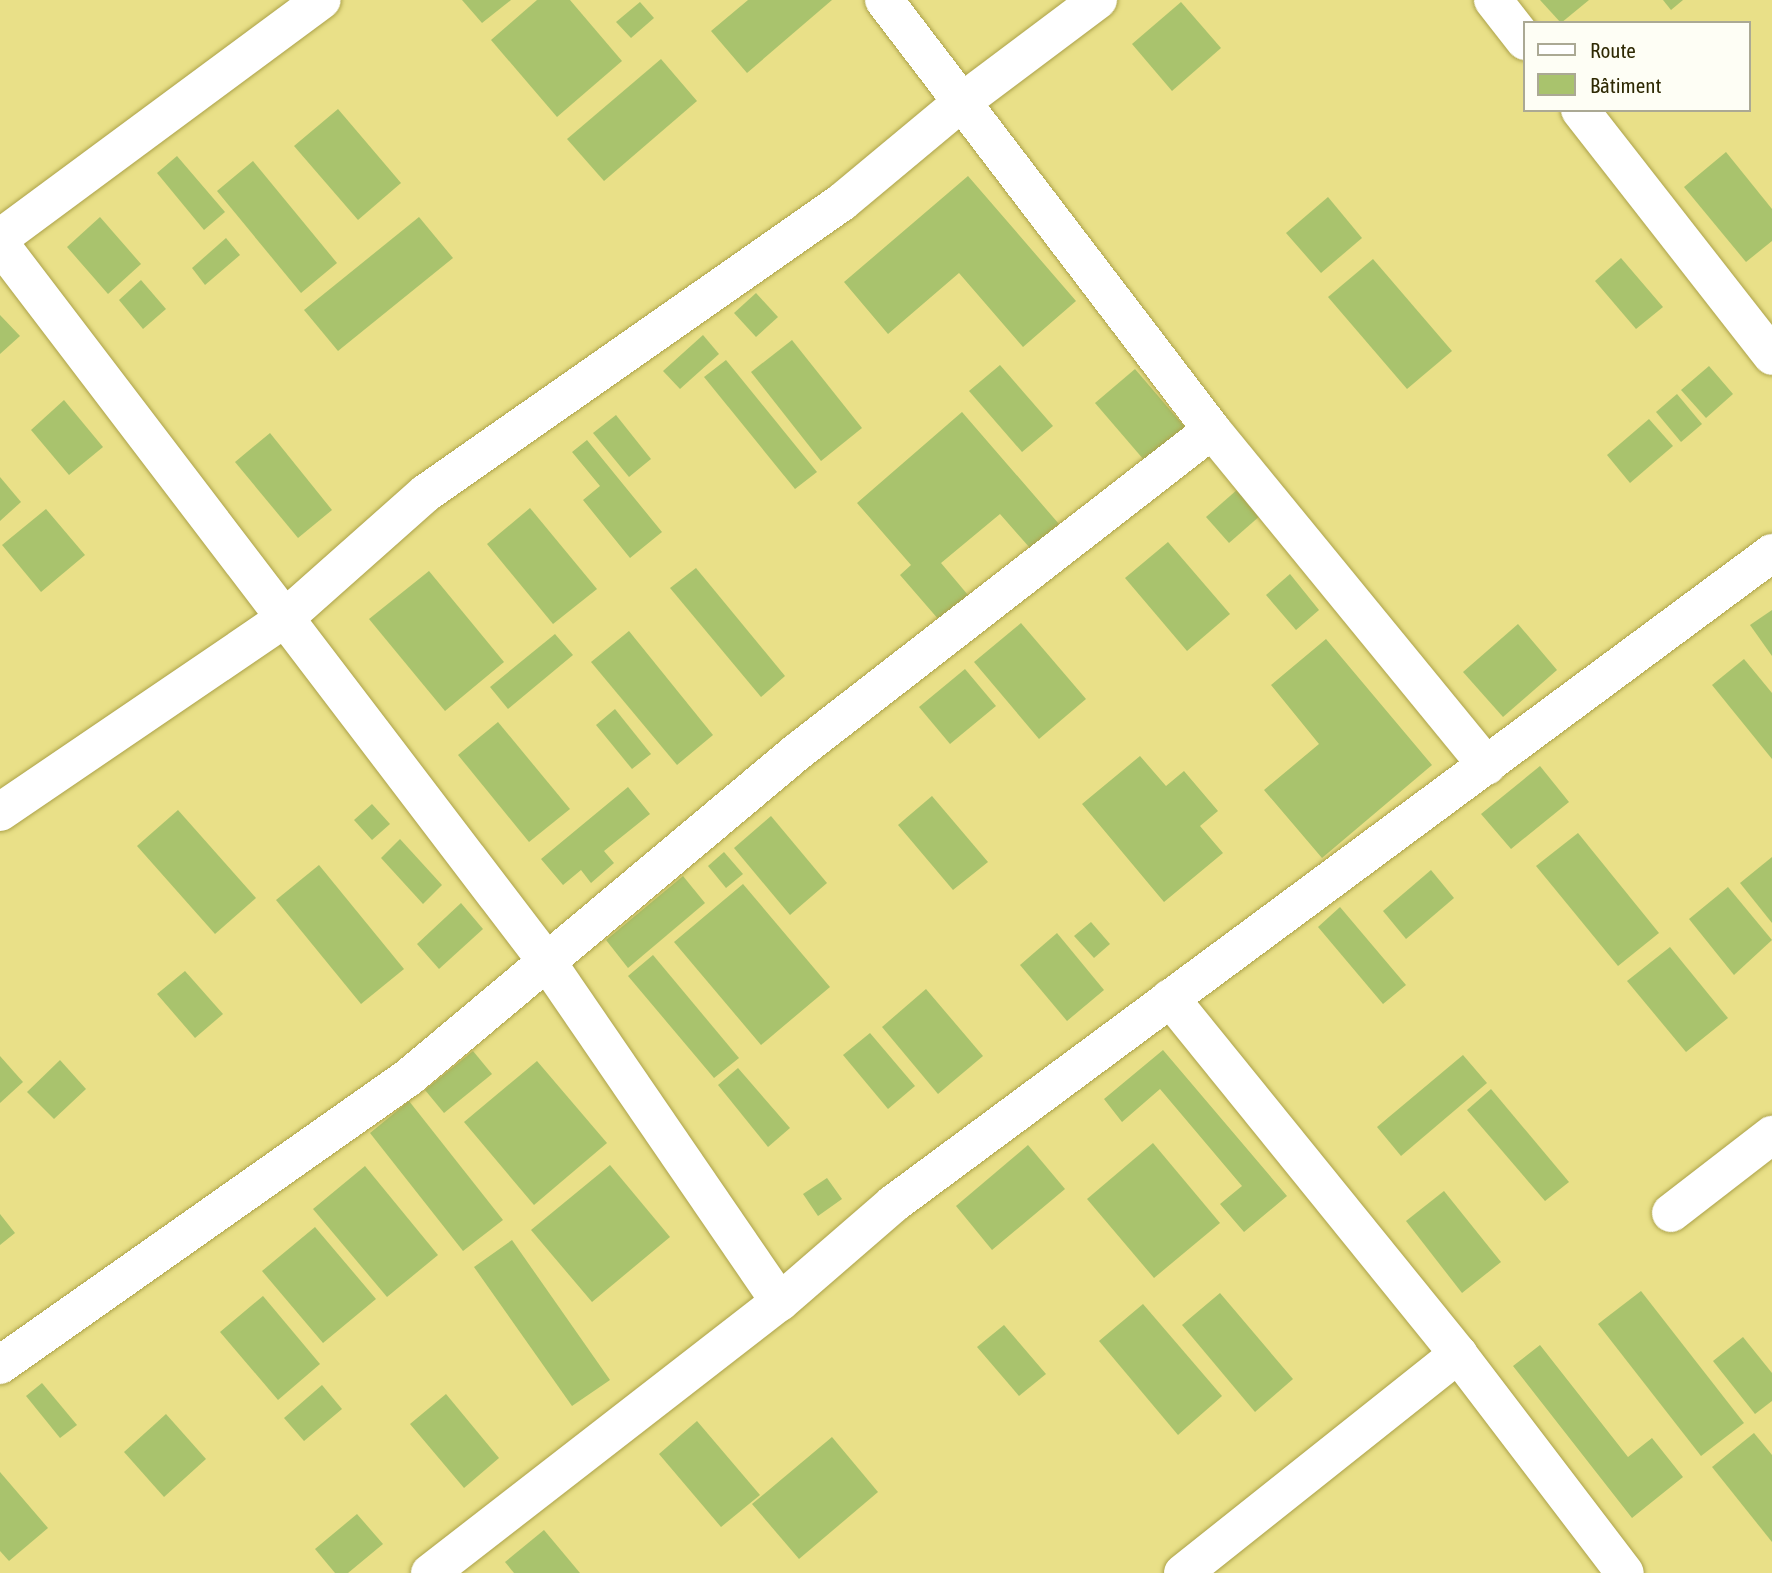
<!DOCTYPE html>
<meta charset="utf-8">
<style>
body{margin:0}
#map{position:relative;width:1772px;height:1573px;overflow:hidden;background:#e9e088;font-family:"Asap Condensed",sans-serif}
div>[style]{position:absolute}
[style*='--x']{left:calc(var(--x)*1px);top:calc(var(--y)*1px);width:calc(var(--w)*1px);rotate:calc(var(--a)*1deg)}
.building>*{inset:0;background:#a9c36d}
.roads{filter:drop-shadow(0 0 2px #aca24a) drop-shadow(0 0 2px #aca24a)}
.minor>*{height:38px;margin:-19px;padding:0 19px;transform-origin:19px;border-radius:19px;background:#fff}
span{translate:-50% -50%;white-space:nowrap;text-align:center;line-height:1.15;-webkit-text-stroke:7px #fefef5;paint-order:stroke}
.legend{position:absolute;left:1523px;top:21px;width:228px;height:91px;box-sizing:border-box;background:#fefef5;border:2px solid #aba994;margin:0;padding:9px 12px;list-style:none;font-size:21px;color:#2e2903}
.legend li{display:flex;align-items:center;gap:14px;height:35px}
.legend b{width:35px;border:2px solid #aba994}
</style>
<div id="map">
<div class="building">
<i style="clip-path:polygon(462px 0,511px 0,482px 23px)"></i>
<i style="clip-path:polygon(537px 0,570px 0,622px 61px,557px 117px,491px 40px)"></i>
<i style="clip-path:polygon(748px 0,832px 0,747px 73px,711px 31px)"></i>
<i style="clip-path:polygon(1540px 0,1589px 0,1561px 23px)"></i>
<i style="clip-path:polygon(1663px 0,1683px 0,1671px 10px)"></i>
<i style="clip-path:polygon(640px 2px,654px 18px,631px 38px,616px 22px)"></i>
<i style="clip-path:polygon(1181px 2px,1221px 48px,1172px 91px,1132px 44px)"></i>
<i style="clip-path:polygon(661px 59px,697px 101px,604px 181px,567px 139px)"></i>
<i style="clip-path:polygon(338px 109px,401px 183px,358px 220px,294px 146px)"></i>
<i style="clip-path:polygon(1726px 152px,1772px 209px,1772px 241px,1746px 262px,1684px 187px)"></i>
<i style="clip-path:polygon(177px 156px,225px 212px,204px 230px,157px 173px)"></i>
<i style="clip-path:polygon(253px 161px,337px 263px,301px 293px,217px 191px)"></i>
<i style="clip-path:polygon(968px 176px,1076px 301px,1023px 347px,959px 273px,888px 334px,844px 282px)"></i>
<i style="clip-path:polygon(1328px 197px,1362px 238px,1321px 273px,1286px 233px)"></i>
<i style="clip-path:polygon(100px 217px,141px 264px,108px 294px,67px 247px)"></i>
<i style="clip-path:polygon(419px 217px,453px 258px,338px 351px,304px 310px)"></i>
<i style="clip-path:polygon(226px 238px,240px 255px,205px 285px,192px 268px)"></i>
<i style="clip-path:polygon(1621px 258px,1663px 307px,1636px 329px,1595px 281px)"></i>
<i style="clip-path:polygon(1373px 259px,1452px 351px,1407px 389px,1328px 297px)"></i>
<i style="clip-path:polygon(141px 280px,166px 309px,143px 329px,119px 300px)"></i>
<i style="clip-path:polygon(756px 293px,778px 317px,756px 337px,734px 313px)"></i>
<i style="clip-path:polygon(0 315px,20px 336px,0 354px)"></i>
<i style="clip-path:polygon(703px 335px,719px 354px,680px 389px,663px 371px)"></i>
<i style="clip-path:polygon(792px 340px,862px 428px,821px 461px,751px 372px)"></i>
<i style="clip-path:polygon(726px 360px,817px 472px,795px 489px,704px 377px)"></i>
<i style="clip-path:polygon(1000px 365px,1053px 426px,1022px 452px,969px 391px)"></i>
<i style="clip-path:polygon(1709px 366px,1733px 394px,1706px 418px,1681px 390px)"></i>
<i style="clip-path:polygon(1135px 369px,1189px 432px,1150px 467px,1095px 403px)"></i>
<i style="clip-path:polygon(1677px 394px,1702px 424px,1681px 442px,1656px 412px)"></i>
<i style="clip-path:polygon(64px 400px,103px 447px,69px 475px,31px 430px)"></i>
<i style="clip-path:polygon(962px 412px,1059px 524px,1030px 548px,1000px 514px,941px 563px,968px 595px,939px 620px,900px 575px,911px 565px,857px 503px)"></i>
<i style="clip-path:polygon(616px 415px,651px 459px,629px 477px,593px 433px)"></i>
<i style="clip-path:polygon(1649px 419px,1673px 446px,1630px 483px,1607px 455px)"></i>
<i style="clip-path:polygon(270px 433px,332px 510px,298px 538px,235px 462px)"></i>
<i style="clip-path:polygon(587px 440px,662px 532px,630px 558px,583px 500px,600px 486px,572px 452px)"></i>
<i style="clip-path:polygon(0 477px,21px 502px,0 521px)"></i>
<i style="clip-path:polygon(1238px 489px,1261px 515px,1229px 543px,1206px 517px)"></i>
<i style="clip-path:polygon(530px 508px,597px 589px,553px 624px,487px 544px)"></i>
<i style="clip-path:polygon(46px 509px,85px 555px,41px 592px,2px 545px)"></i>
<i style="clip-path:polygon(1168px 542px,1230px 614px,1187px 651px,1125px 578px)"></i>
<i style="clip-path:polygon(696px 568px,785px 676px,761px 697px,670px 588px)"></i>
<i style="clip-path:polygon(429px 571px,504px 662px,445px 711px,369px 619px)"></i>
<i style="clip-path:polygon(1290px 574px,1319px 610px,1296px 630px,1266px 595px)"></i>
<i style="clip-path:polygon(1772px 610px,1772px 656px,1750px 625px)"></i>
<i style="clip-path:polygon(1021px 623px,1086px 699px,1039px 739px,974px 662px)"></i>
<i style="clip-path:polygon(1518px 624px,1557px 670px,1503px 717px,1463px 672px)"></i>
<i style="clip-path:polygon(629px 631px,713px 735px,677px 765px,591px 662px)"></i>
<i style="clip-path:polygon(555px 634px,573px 655px,508px 709px,490px 687px)"></i>
<i style="clip-path:polygon(1326px 639px,1432px 765px,1322px 858px,1264px 790px,1319px 744px,1271px 685px)"></i>
<i style="clip-path:polygon(1744px 659px,1772px 693px,1772px 759px,1712px 685px)"></i>
<i style="clip-path:polygon(965px 669px,996px 706px,950px 744px,919px 707px)"></i>
<i style="clip-path:polygon(615px 709px,651px 754px,632px 769px,596px 725px)"></i>
<i style="clip-path:polygon(498px 722px,570px 809px,529px 842px,458px 755px)"></i>
<i style="clip-path:polygon(1140px 756px,1166px 786px,1184px 771px,1218px 811px,1200px 826px,1223px 853px,1164px 902px,1082px 804px)"></i>
<i style="clip-path:polygon(1540px 766px,1569px 802px,1511px 849px,1481px 814px)"></i>
<i style="clip-path:polygon(628px 787px,650px 814px,604px 851px,614px 863px,591px 883px,581px 870px,563px 885px,541px 859px)"></i>
<i style="clip-path:polygon(932px 796px,988px 862px,953px 890px,898px 825px)"></i>
<i style="clip-path:polygon(372px 804px,390px 824px,372px 840px,354px 820px)"></i>
<i style="clip-path:polygon(178px 810px,256px 898px,215px 934px,137px 846px)"></i>
<i style="clip-path:polygon(771px 816px,827px 883px,790px 915px,734px 848px)"></i>
<i style="clip-path:polygon(1578px 833px,1659px 933px,1618px 966px,1536px 866px)"></i>
<i style="clip-path:polygon(400px 839px,442px 885px,423px 904px,381px 858px)"></i>
<i style="clip-path:polygon(724px 852px,743px 874px,726px 888px,708px 866px)"></i>
<i style="clip-path:polygon(1772px 857px,1772px 923px,1740px 883px)"></i>
<i style="clip-path:polygon(319px 865px,404px 969px,361px 1004px,276px 900px)"></i>
<i style="clip-path:polygon(1431px 870px,1454px 898px,1406px 939px,1383px 911px)"></i>
<i style="clip-path:polygon(683px 876px,705px 903px,628px 968px,606px 940px)"></i>
<i style="clip-path:polygon(743px 884px,830px 987px,761px 1045px,674px 942px)"></i>
<i style="clip-path:polygon(1728px 887px,1772px 940px,1734px 975px,1689px 919px)"></i>
<i style="clip-path:polygon(461px 903px,483px 929px,439px 969px,417px 944px)"></i>
<i style="clip-path:polygon(1340px 907px,1406px 985px,1383px 1004px,1318px 927px)"></i>
<i style="clip-path:polygon(1091px 922px,1110px 944px,1094px 958px,1074px 936px)"></i>
<i style="clip-path:polygon(1057px 933px,1104px 990px,1067px 1021px,1020px 965px)"></i>
<i style="clip-path:polygon(1670px 947px,1728px 1018px,1686px 1052px,1627px 981px)"></i>
<i style="clip-path:polygon(653px 955px,739px 1058px,714px 1078px,628px 976px)"></i>
<i style="clip-path:polygon(185px 971px,223px 1014px,195px 1038px,157px 994px)"></i>
<i style="clip-path:polygon(926px 989px,983px 1056px,938px 1094px,882px 1027px)"></i>
<i style="clip-path:polygon(870px 1033px,915px 1086px,888px 1109px,843px 1055px)"></i>
<i style="clip-path:polygon(1163px 1050px,1287px 1196px,1244px 1232px,1220px 1204px,1242px 1186px,1160px 1089px,1122px 1122px,1104px 1099px)"></i>
<i style="clip-path:polygon(473px 1051px,492px 1074px,444px 1113px,425px 1090px)"></i>
<i style="clip-path:polygon(1463px 1055px,1487px 1083px,1401px 1156px,1377px 1127px)"></i>
<i style="clip-path:polygon(0 1056px,23px 1082px,0 1103px)"></i>
<i style="clip-path:polygon(60px 1060px,86px 1089px,54px 1119px,27px 1092px)"></i>
<i style="clip-path:polygon(537px 1061px,607px 1143px,534px 1205px,464px 1122px)"></i>
<i style="clip-path:polygon(738px 1068px,790px 1128px,768px 1147px,718px 1085px)"></i>
<i style="clip-path:polygon(1491px 1089px,1569px 1182px,1545px 1201px,1467px 1110px)"></i>
<i style="clip-path:polygon(409px 1101px,503px 1220px,463px 1251px,370px 1133px)"></i>
<i style="clip-path:polygon(1153px 1143px,1220px 1223px,1154px 1278px,1087px 1199px)"></i>
<i style="clip-path:polygon(1028px 1145px,1065px 1189px,992px 1250px,956px 1206px)"></i>
<i style="clip-path:polygon(610px 1165px,670px 1237px,592px 1302px,531px 1230px)"></i>
<i style="clip-path:polygon(365px 1166px,438px 1255px,387px 1297px,313px 1209px)"></i>
<i style="clip-path:polygon(827px 1178px,842px 1199px,818px 1216px,803px 1194px)"></i>
<i style="clip-path:polygon(1444px 1191px,1501px 1262px,1462px 1293px,1406px 1221px)"></i>
<i style="clip-path:polygon(0 1214px,15px 1233px,0 1245px)"></i>
<i style="clip-path:polygon(315px 1227px,376px 1299px,323px 1343px,262px 1271px)"></i>
<i style="clip-path:polygon(512px 1240px,610px 1380px,572px 1406px,474px 1267px)"></i>
<i style="clip-path:polygon(1641px 1291px,1744px 1423px,1701px 1456px,1598px 1324px)"></i>
<i style="clip-path:polygon(1220px 1293px,1293px 1379px,1255px 1412px,1182px 1325px)"></i>
<i style="clip-path:polygon(263px 1296px,320px 1364px,278px 1400px,220px 1332px)"></i>
<i style="clip-path:polygon(1143px 1304px,1222px 1396px,1178px 1435px,1099px 1341px)"></i>
<i style="clip-path:polygon(1004px 1325px,1046px 1374px,1019px 1396px,977px 1347px)"></i>
<i style="clip-path:polygon(1743px 1337px,1772px 1373px,1772px 1401px,1755px 1414px,1713px 1361px)"></i>
<i style="clip-path:polygon(1540px 1345px,1628px 1457px,1652px 1438px,1683px 1477px,1632px 1518px,1513px 1366px)"></i>
<i style="clip-path:polygon(42px 1383px,77px 1425px,60px 1438px,26px 1396px)"></i>
<i style="clip-path:polygon(322px 1385px,342px 1409px,304px 1441px,284px 1418px)"></i>
<i style="clip-path:polygon(446px 1394px,499px 1458px,464px 1488px,410px 1424px)"></i>
<i style="clip-path:polygon(166px 1414px,206px 1459px,164px 1497px,124px 1452px)"></i>
<i style="clip-path:polygon(697px 1421px,760px 1495px,721px 1527px,659px 1454px)"></i>
<i style="clip-path:polygon(1754px 1433px,1772px 1455px,1772px 1542px,1712px 1467px)"></i>
<i style="clip-path:polygon(832px 1437px,878px 1492px,799px 1559px,752px 1504px)"></i>
<i style="clip-path:polygon(0 1472px,48px 1528px,9px 1561px,0 1551px)"></i>
<i style="clip-path:polygon(357px 1514px,383px 1544px,348px 1573px,335px 1573px,315px 1549px)"></i>
<i style="clip-path:polygon(544px 1530px,580px 1573px,514px 1573px,505px 1562px)"></i>
</div>
<div class="roads">
<div class="minor">
<i style="--x:884;--y:0;--w:541;--a:52.66"></i>
<i style="--x:1212;--y:430;--w:434;--a:50.7"></i>
<i style="--x:1493;--y:0;--w:52;--a:52"></i>
<i style="--x:1580;--y:110;--w:312;--a:52"></i>
<i style="--x:0;--y:238;--w:400;--a:-36.5"></i>
<i style="--x:0;--y:244;--w:903;--a:52.7"></i>
<i style="--x:547;--y:962;--w:412;--a:55.6"></i>
<i style="--x:0;--y:812;--w:345;--a:-34.2"></i>
<i style="--x:285;--y:618;--w:188;--a:-41.6"></i>
<i style="--x:426;--y:493;--w:508;--a:-34.97"></i>
<i style="--x:842;--y:202;--w:156;--a:-39.8"></i>
<i style="--x:962;--y:102;--w:170;--a:-36.9"></i>
<i style="--x:1170;--y:998;--w:458;--a:51"></i>
<i style="--x:1458;--y:1354;--w:275;--a:52.7"></i>
<i style="--x:1671;--y:1213;--w:128;--a:-37.7"></i>
<i style="--x:0;--y:1365;--w:500;--a:-35.15"></i>
<i style="--x:409;--y:1077;--w:506;--a:-39.95"></i>
<i style="--x:797;--y:752;--w:525;--a:-37.81"></i>
<i style="--x:430;--y:1573;--w:443;--a:-37.8"></i>
<i style="--x:780;--y:1302;--w:150;--a:-40.9"></i>
<i style="--x:893;--y:1204;--w:1094;--a:-36.52"></i>
<i style="--x:1183;--y:1573;--w:352;--a:-38.5"></i>
</div>
</div>
<ul class="legend">
<li><b style="height:9px;background:#fff"></b>Route</li>
<li><b style="height:19px;background:#a9c36d"></b>Bâtiment</li>
</ul>
</div>
